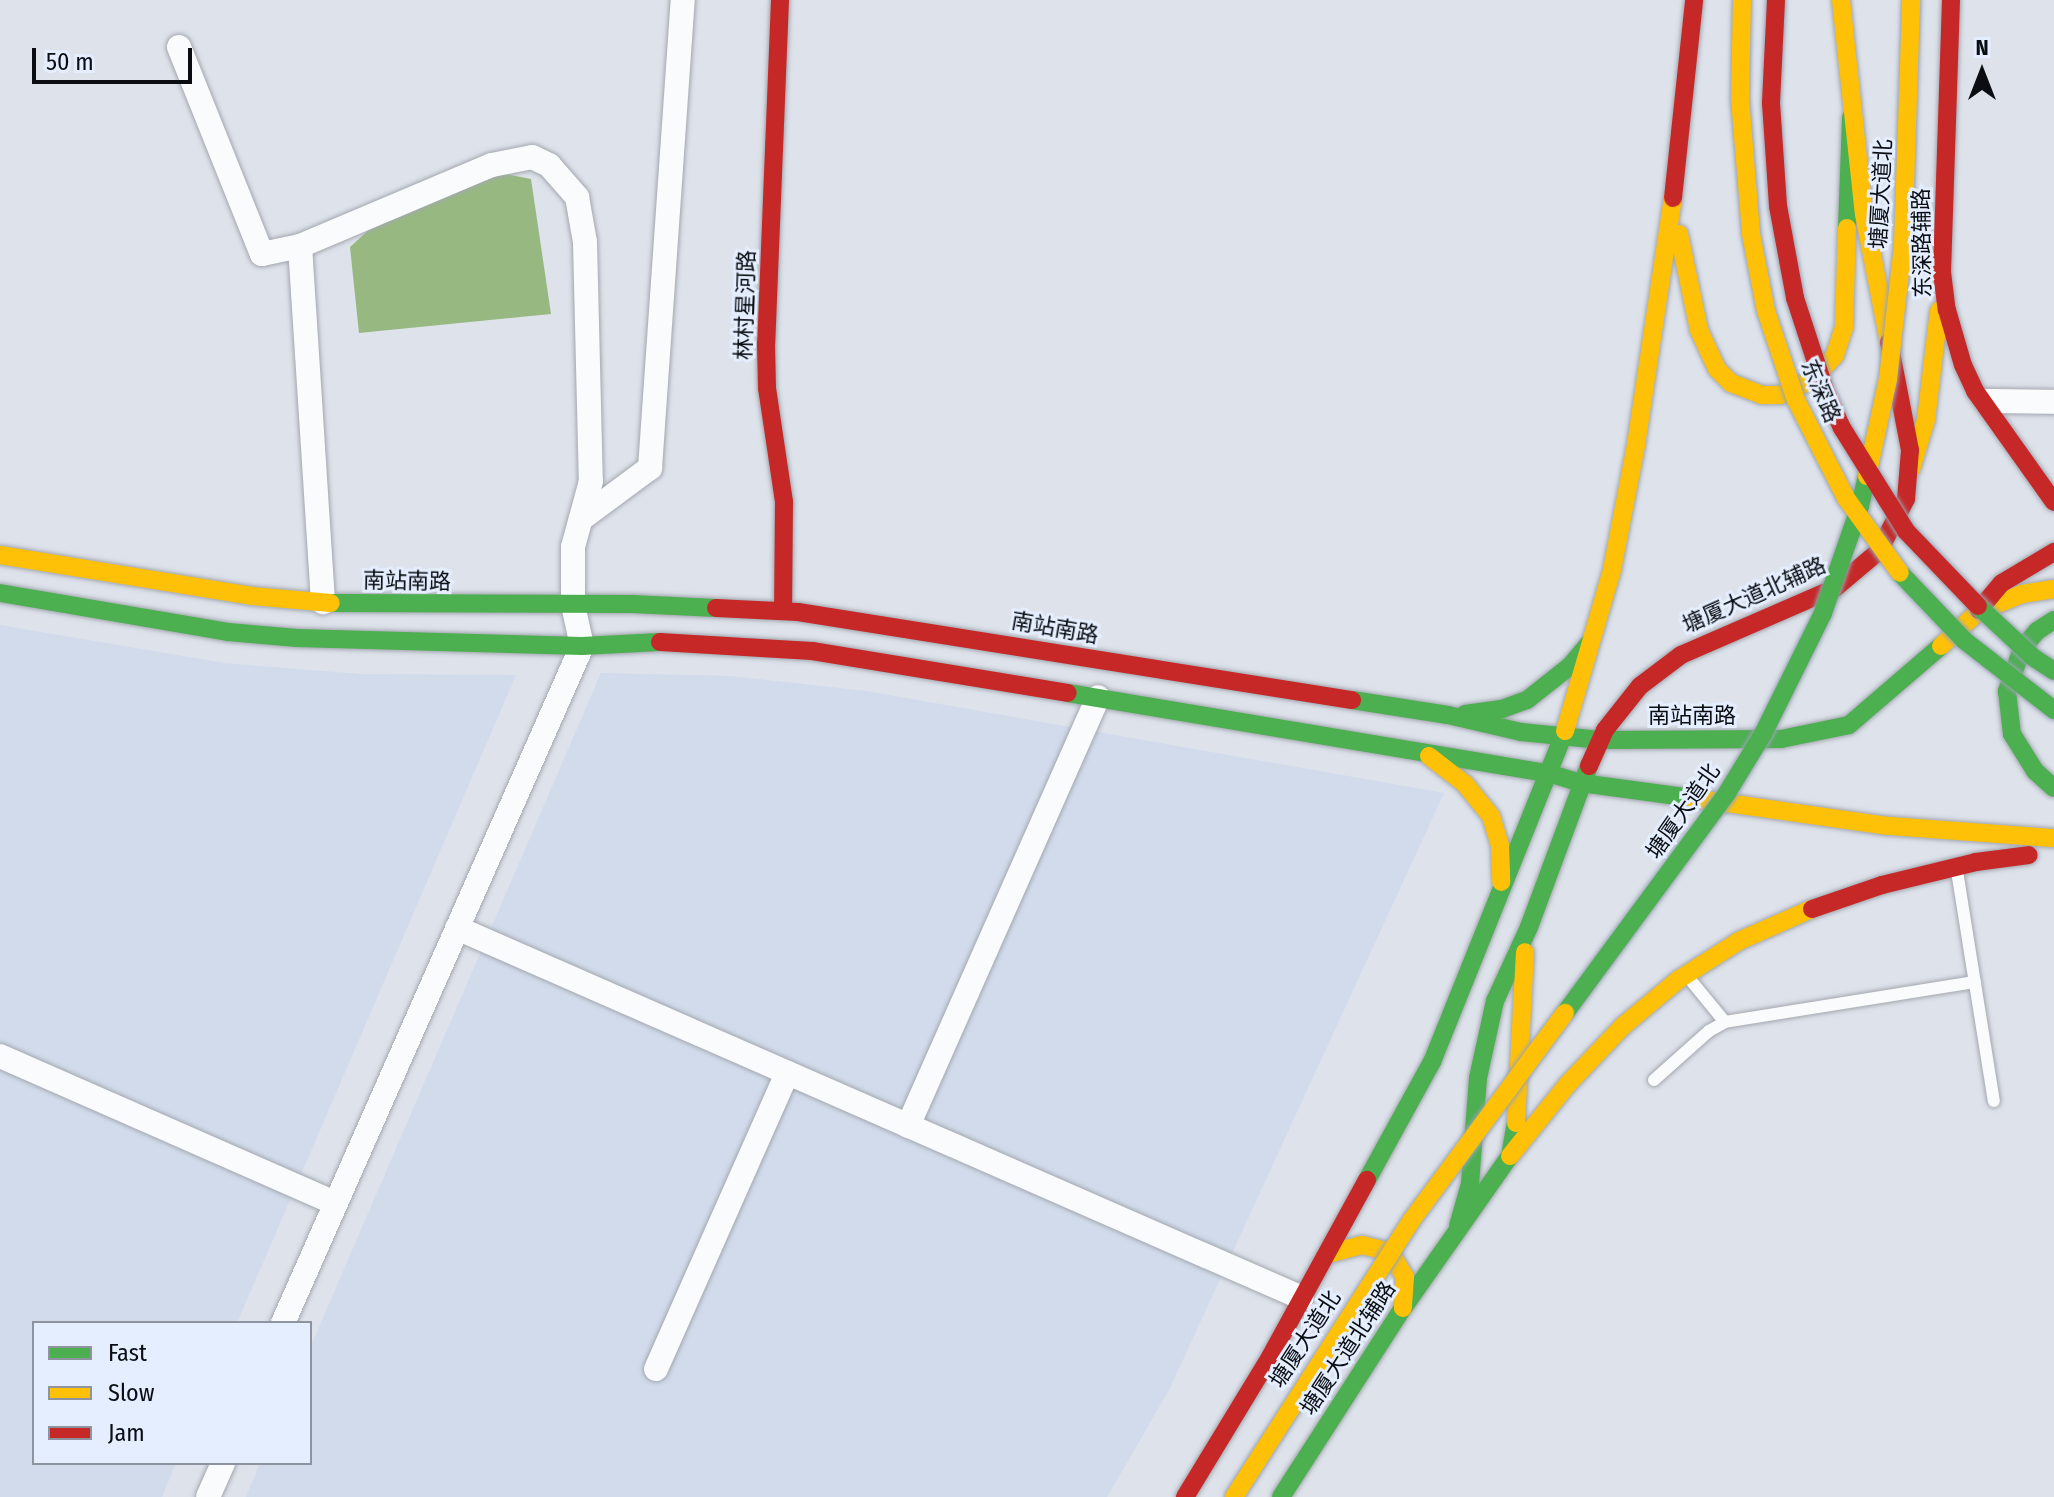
<!DOCTYPE html>
<meta charset="utf-8">
<style>
body{margin:0}
#map{position:relative;width:2054px;height:1497px;overflow:hidden;background:#dde2eb;font-family:"Fira Sans Condensed","Noto Sans SC",sans-serif}
div>[style]{position:absolute}
[style*='--x']{left:calc(var(--x)*1px);top:calc(var(--y)*1px);width:calc(var(--w)*1px);rotate:calc(var(--a)*1deg)}
.built>*{inset:0;background:#d1dbec}
.water>*{inset:0;background:#97b981}
.roads{filter:drop-shadow(0 0 2px #a3a7ae) drop-shadow(0 0 2px #a3a7ae)}
.lane>*{height:12px;margin:-6px;padding:0 6px;transform-origin:6px;border-radius:6px;background:#fafbfc}
.street>*{height:24px;margin:-12px;padding:0 12px;transform-origin:12px;border-radius:12px;background:#fafbfc}
.fast>*{height:18px;margin:-9px;padding:0 9px;transform-origin:9px;border-radius:9px;background:#4caf50}
.slow>*{height:18px;margin:-9px;padding:0 9px;transform-origin:9px;border-radius:9px;background:#ffc107}
.jam>*{height:18px;margin:-9px;padding:0 9px;transform-origin:9px;border-radius:9px;background:#c62828}
.bridges{filter:drop-shadow(0 0 2px #99a3b1) drop-shadow(0 0 2px #99a3b1)}
.fast-bridge>*{height:18px;margin:-9px;padding:0 9px;transform-origin:9px;border-radius:9px;background:#4caf50}
.slow-bridge>*{height:18px;margin:-9px;padding:0 9px;transform-origin:9px;border-radius:9px;background:#ffc107}
.jam-bridge>*{height:18px;margin:-9px;padding:0 9px;transform-origin:9px;border-radius:9px;background:#c62828}
span{translate:-50% -50%;white-space:nowrap;text-align:center;line-height:1.15;-webkit-text-stroke:6px #e4eefe;paint-order:stroke}
.street-label{font-size:22px;color:#0a0e13}
.legend{position:absolute;left:32px;top:1321px;width:280px;height:144px;box-sizing:border-box;background:#e4eefe;border:2px solid #8d94a0;margin:0;padding:10px 14px;list-style:none;font-size:24px;color:#0a0e13}
.legend li{display:flex;align-items:center;gap:16px;height:40px}
.legend b{width:40px;border:2px solid #8d94a0}
.north{position:absolute;left:1942px;top:32px;width:80px;height:80px;-webkit-text-stroke:6px #e4eefe;paint-order:stroke;rotate:0deg;font-size:22px;font-weight:700;line-height:32px;text-align:center;color:#0a0e13}
.north::after{content:'';display:block;margin:auto;width:28px;height:36px;background:#0a0e13;clip-path:polygon(50% 0,100% 100%,50% 72%,0 100%)}
.scale{position:absolute;left:32px;top:48px;width:160px;height:36px;box-sizing:border-box;border:4px solid #0a0e13;border-top:0;padding-left:10px;font-size:24px;line-height:28px;white-space:nowrap;color:#0a0e13;-webkit-text-stroke:6px #e4eefe;paint-order:stroke}
</style>
<div id="map">
<div class="built">
<i style="clip-path:polygon(0 625px,224px 663px,361px 674px,516px 675px,237px 1323px,34px 1323px,34px 1463px,176px 1463px,162px 1497px,0 1497px)"></i>
<i style="clip-path:polygon(601px 673px,729px 676px,866px 691px,1444px 793px,1169px 1390px,1107px 1497px,246px 1497px,260px 1463px,310px 1463px,310px 1348px)"></i>
</div>
<div class="water">
<i style="clip-path:polygon(495px 172px,531px 179px,551px 314px,359px 333px,350px 247px,384px 216px)"></i>
</div>
<div class="roads">
<div class="lane">
<i style="--x:1957;--y:871;--w:233;--a:80.9"></i>
<i style="--x:1688;--y:977;--w:58;--a:50.6"></i>
<i style="--x:1654;--y:1080;--w:74;--a:-41.7"></i>
<i style="--x:1709;--y:1031;--w:18;--a:-29"></i>
<i style="--x:1725;--y:1022;--w:253;--a:-9.1"></i>
</div>
<div class="street">
<i style="--x:179;--y:47;--w:223;--a:68.2"></i>
<i style="--x:262;--y:254;--w:39;--a:-12"></i>
<i style="--x:300;--y:246;--w:208;--a:-22.9"></i>
<i style="--x:492;--y:165;--w:41;--a:-11.3"></i>
<i style="--x:532;--y:157;--w:19;--a:25"></i>
<i style="--x:549;--y:165;--w:43;--a:48.8"></i>
<i style="--x:577;--y:197;--w:46;--a:79.9"></i>
<i style="--x:585;--y:242;--w:239;--a:88.6"></i>
<i style="--x:591;--y:481;--w:68;--a:105.3"></i>
<i style="--x:573;--y:547;--w:58;--a:90"></i>
<i style="--x:573;--y:605;--w:42;--a:77.6"></i>
<i style="--x:582;--y:646;--w:740;--a:113.83"></i>
<i style="--x:300;--y:246;--w:357;--a:86.3"></i>
<i style="--x:1986;--y:401;--w:68;--a:0.8"></i>
<i style="--x:581;--y:519;--w:86;--a:-36.5"></i>
<i style="--x:650;--y:468;--w:469;--a:-86"></i>
<i style="--x:457;--y:928;--w:922;--a:23.65"></i>
<i style="--x:0;--y:1056;--w:366;--a:23.7"></i>
<i style="--x:908;--y:1126;--w:469;--a:-66.1"></i>
<i style="--x:656;--y:1369;--w:324;--a:-66.1"></i>
<i style="--x:208;--y:1497;--w:37;--a:-66"></i>
</div>
<div class="fast">
<i style="--x:1847;--y:228;--w:111;--a:-87.9"></i>
<i style="--x:0;--y:593;--w:231;--a:9.7"></i>
<i style="--x:228;--y:632;--w:69;--a:5"></i>
<i style="--x:297;--y:638;--w:285;--a:1.6"></i>
<i style="--x:582;--y:646;--w:78;--a:-2.9"></i>
<i style="--x:331;--y:603;--w:301;--a:0.2"></i>
<i style="--x:632;--y:604;--w:84;--a:2.7"></i>
<i style="--x:2054;--y:620;--w:20;--a:147"></i>
<i style="--x:2037;--y:631;--w:23;--a:130"></i>
<i style="--x:2022;--y:649;--w:45;--a:109.7"></i>
<i style="--x:2007;--y:691;--w:43;--a:83.4"></i>
<i style="--x:2012;--y:734;--w:44;--a:58.1"></i>
<i style="--x:2035;--y:771;--w:25;--a:42"></i>
<i style="--x:1068;--y:693;--w:487;--a:9.5"></i>
<i style="--x:1548;--y:773;--w:34;--a:17"></i>
<i style="--x:1581;--y:783;--w:112;--a:7.7"></i>
<i style="--x:1352;--y:700;--w:97;--a:8.9"></i>
<i style="--x:1448;--y:715;--w:75;--a:13.1"></i>
<i style="--x:1521;--y:732;--w:80;--a:5.7"></i>
<i style="--x:1601;--y:740;--w:180;--a:-0.3"></i>
<i style="--x:1781;--y:739;--w:69;--a:-11.6"></i>
<i style="--x:1849;--y:725;--w:121;--a:-40.7"></i>
<i style="--x:1465;--y:714;--w:37;--a:-8"></i>
<i style="--x:1502;--y:709;--w:27;--a:-20"></i>
<i style="--x:1527;--y:700;--w:55;--a:-38.3"></i>
<i style="--x:1570;--y:666;--w:31;--a:-50"></i>
<i style="--x:1367;--y:1180;--w:135;--a:-61.2"></i>
<i style="--x:1432;--y:1062;--w:357;--a:-68.1"></i>
<i style="--x:1458;--y:1226;--w:44;--a:-74.1"></i>
<i style="--x:1470;--y:1184;--w:106;--a:-85.7"></i>
<i style="--x:1478;--y:1078;--w:79;--a:-77.6"></i>
<i style="--x:1495;--y:1001;--w:81;--a:-65.3"></i>
<i style="--x:1529;--y:927;--w:172;--a:-69.6"></i>
<i style="--x:1281;--y:1497;--w:225;--a:-57.2"></i>
<i style="--x:1403;--y:1308;--w:186;--a:-54.9"></i>
<i style="--x:1510;--y:1156;--w:34;--a:-80"></i>
</div>
<div class="slow">
<i style="--x:1841;--y:0;--w:215;--a:83.9"></i>
<i style="--x:1864;--y:214;--w:130;--a:78.9"></i>
<i style="--x:1679;--y:234;--w:98;--a:78.2"></i>
<i style="--x:1699;--y:330;--w:43;--a:65.2"></i>
<i style="--x:1717;--y:369;--w:20;--a:45"></i>
<i style="--x:1731;--y:383;--w:33;--a:21"></i>
<i style="--x:1762;--y:395;--w:18;--a:0"></i>
<i style="--x:1780;--y:395;--w:35;--a:-25"></i>
<i style="--x:1812;--y:380;--w:34;--a:-47"></i>
<i style="--x:1835;--y:355;--w:28;--a:-72"></i>
<i style="--x:1844;--y:328;--w:100;--a:-88.3"></i>
<i style="--x:1911;--y:469;--w:51;--a:-73"></i>
<i style="--x:1926;--y:420;--w:110;--a:-83.2"></i>
<i style="--x:0;--y:555;--w:255;--a:9.2"></i>
<i style="--x:252;--y:596;--w:79;--a:5.1"></i>
<i style="--x:1941;--y:646;--w:50;--a:-42.6"></i>
<i style="--x:1978;--y:612;--w:48;--a:-22.2"></i>
<i style="--x:2022;--y:594;--w:32;--a:-9"></i>
<i style="--x:1565;--y:731;--w:168;--a:-73.7"></i>
<i style="--x:1612;--y:570;--w:127;--a:-79.1"></i>
<i style="--x:1636;--y:445;--w:250;--a:-81.5"></i>
<i style="--x:1429;--y:756;--w:46;--a:37.9"></i>
<i style="--x:1465;--y:784;--w:41;--a:50.9"></i>
<i style="--x:1491;--y:816;--w:30;--a:73"></i>
<i style="--x:1500;--y:845;--w:37;--a:88"></i>
<i style="--x:1692;--y:798;--w:199;--a:8.1"></i>
<i style="--x:1889;--y:826;--w:165;--a:4.2"></i>
<i style="--x:1516;--y:1123;--w:171;--a:-87"></i>
<i style="--x:1510;--y:1156;--w:91;--a:-51.2"></i>
<i style="--x:1567;--y:1085;--w:81;--a:-46.5"></i>
<i style="--x:1623;--y:1026;--w:72;--a:-39.9"></i>
<i style="--x:1678;--y:980;--w:72;--a:-32.6"></i>
<i style="--x:1739;--y:941;--w:80;--a:-23.7"></i>
<i style="--x:1328;--y:1254;--w:35;--a:-15"></i>
<i style="--x:1362;--y:1245;--w:29;--a:14"></i>
<i style="--x:1390;--y:1252;--w:29;--a:59"></i>
<i style="--x:1405;--y:1277;--w:31;--a:94"></i>
</div>
<div class="jam">
<i style="--x:780;--y:0;--w:344;--a:92.3"></i>
<i style="--x:766;--y:344;--w:44;--a:88.7"></i>
<i style="--x:767;--y:388;--w:115;--a:81.5"></i>
<i style="--x:784;--y:502;--w:109;--a:90.5"></i>
<i style="--x:1951;--y:0;--w:272;--a:91.9"></i>
<i style="--x:1942;--y:272;--w:38;--a:83"></i>
<i style="--x:1947;--y:310;--w:57;--a:73.8"></i>
<i style="--x:1963;--y:365;--w:29;--a:65"></i>
<i style="--x:1975;--y:391;--w:136;--a:54.6"></i>
<i style="--x:1673;--y:198;--w:199;--a:-83.9"></i>
<i style="--x:716;--y:608;--w:82;--a:2.8"></i>
<i style="--x:798;--y:612;--w:561;--a:9.03"></i>
<i style="--x:1979;--y:610;--w:35;--a:-50"></i>
<i style="--x:2002;--y:583;--w:61;--a:-30.8"></i>
<i style="--x:660;--y:642;--w:152;--a:3.4"></i>
<i style="--x:812;--y:651;--w:259;--a:9.3"></i>
<i style="--x:1589;--y:766;--w:39;--a:-66"></i>
<i style="--x:1605;--y:730;--w:56;--a:-51.5"></i>
<i style="--x:1640;--y:686;--w:51;--a:-37.1"></i>
<i style="--x:1681;--y:655;--w:168;--a:-23.5"></i>
<i style="--x:1835;--y:588;--w:57;--a:-40.1"></i>
<i style="--x:1879;--y:551;--w:59;--a:-62.6"></i>
<i style="--x:1906;--y:499;--w:49;--a:-85.3"></i>
<i style="--x:1910;--y:450;--w:110;--a:-101"></i>
<i style="--x:1812;--y:909;--w:74;--a:-18.9"></i>
<i style="--x:1882;--y:885;--w:97;--a:-13.7"></i>
<i style="--x:1976;--y:862;--w:53;--a:-7.5"></i>
<i style="--x:1185;--y:1497;--w:164;--a:-58.7"></i>
<i style="--x:1270;--y:1357;--w:202;--a:-61.3"></i>
</div>
</div>
<div class="bridges">
<div class="fast-bridge">
<i style="--x:1900;--y:573;--w:94;--a:46.3"></i>
<i style="--x:1965;--y:641;--w:113;--a:37.8"></i>
<i style="--x:1978;--y:606;--w:76;--a:42.9"></i>
<i style="--x:2034;--y:658;--w:24;--a:33"></i>
<i style="--x:1565;--y:1013;--w:273;--a:-53.6"></i>
<i style="--x:1727;--y:793;--w:69;--a:-58.6"></i>
<i style="--x:1763;--y:734;--w:135;--a:-63.6"></i>
<i style="--x:1823;--y:613;--w:113;--a:-70.9"></i>
<i style="--x:1860;--y:506;--w:31;--a:-77"></i>
</div>
<div class="slow-bridge">
<i style="--x:1742;--y:0;--w:99;--a:91.2"></i>
<i style="--x:1740;--y:99;--w:135;--a:85.3"></i>
<i style="--x:1751;--y:234;--w:78;--a:79"></i>
<i style="--x:1766;--y:311;--w:94;--a:71.4"></i>
<i style="--x:1796;--y:400;--w:110;--a:63"></i>
<i style="--x:1846;--y:498;--w:92;--a:54.2"></i>
<i style="--x:1867;--y:476;--w:99;--a:-77.8"></i>
<i style="--x:1888;--y:379;--w:134;--a:-83.6"></i>
<i style="--x:1903;--y:246;--w:246;--a:-88.1"></i>
<i style="--x:1234;--y:1497;--w:328;--a:-57.3"></i>
<i style="--x:1411;--y:1221;--w:259;--a:-53.5"></i>
</div>
<div class="jam-bridge">
<i style="--x:1776;--y:0;--w:103;--a:92.8"></i>
<i style="--x:1771;--y:103;--w:103;--a:86.1"></i>
<i style="--x:1778;--y:206;--w:94;--a:79.5"></i>
<i style="--x:1795;--y:298;--w:97;--a:71.9"></i>
<i style="--x:1825;--y:390;--w:42;--a:65.9"></i>
<i style="--x:1842;--y:428;--w:121;--a:58.1"></i>
<i style="--x:1906;--y:531;--w:104;--a:46.2"></i>
</div>
</div>
<div class="street-label">
<span style="left:1881px;top:194px;rotate:-87deg">塘厦大道北</span>
<span style="left:1922px;top:243px;rotate:-91deg">东深路辅路</span>
<span style="left:745px;top:305px;rotate:-88deg">林村星河路</span>
<span style="left:1821px;top:391px;rotate:67deg">东深路</span>
<span style="left:407px;top:581px;rotate:1deg">南站南路</span>
<span style="left:1754px;top:595px;rotate:-24deg">塘厦大道北辅路</span>
<span style="left:1055px;top:628px;rotate:10deg">南站南路</span>
<span style="left:1692px;top:716px">南站南路</span>
<span style="left:1683px;top:811px;rotate:-55deg">塘厦大道北</span>
<span style="left:1305px;top:1339px;rotate:-57deg">塘厦大道北</span>
<span style="left:1348px;top:1348px;rotate:-57deg">塘厦大道北辅路</span>
</div>
<ul class="legend">
<li><b style="height:10px;background:#4caf50"></b>Fast</li>
<li><b style="height:10px;background:#ffc107"></b>Slow</li>
<li><b style="height:10px;background:#c62828"></b>Jam</li>
</ul>
<div class="north">N</div>
<div class="scale">50 m</div>
</div>
